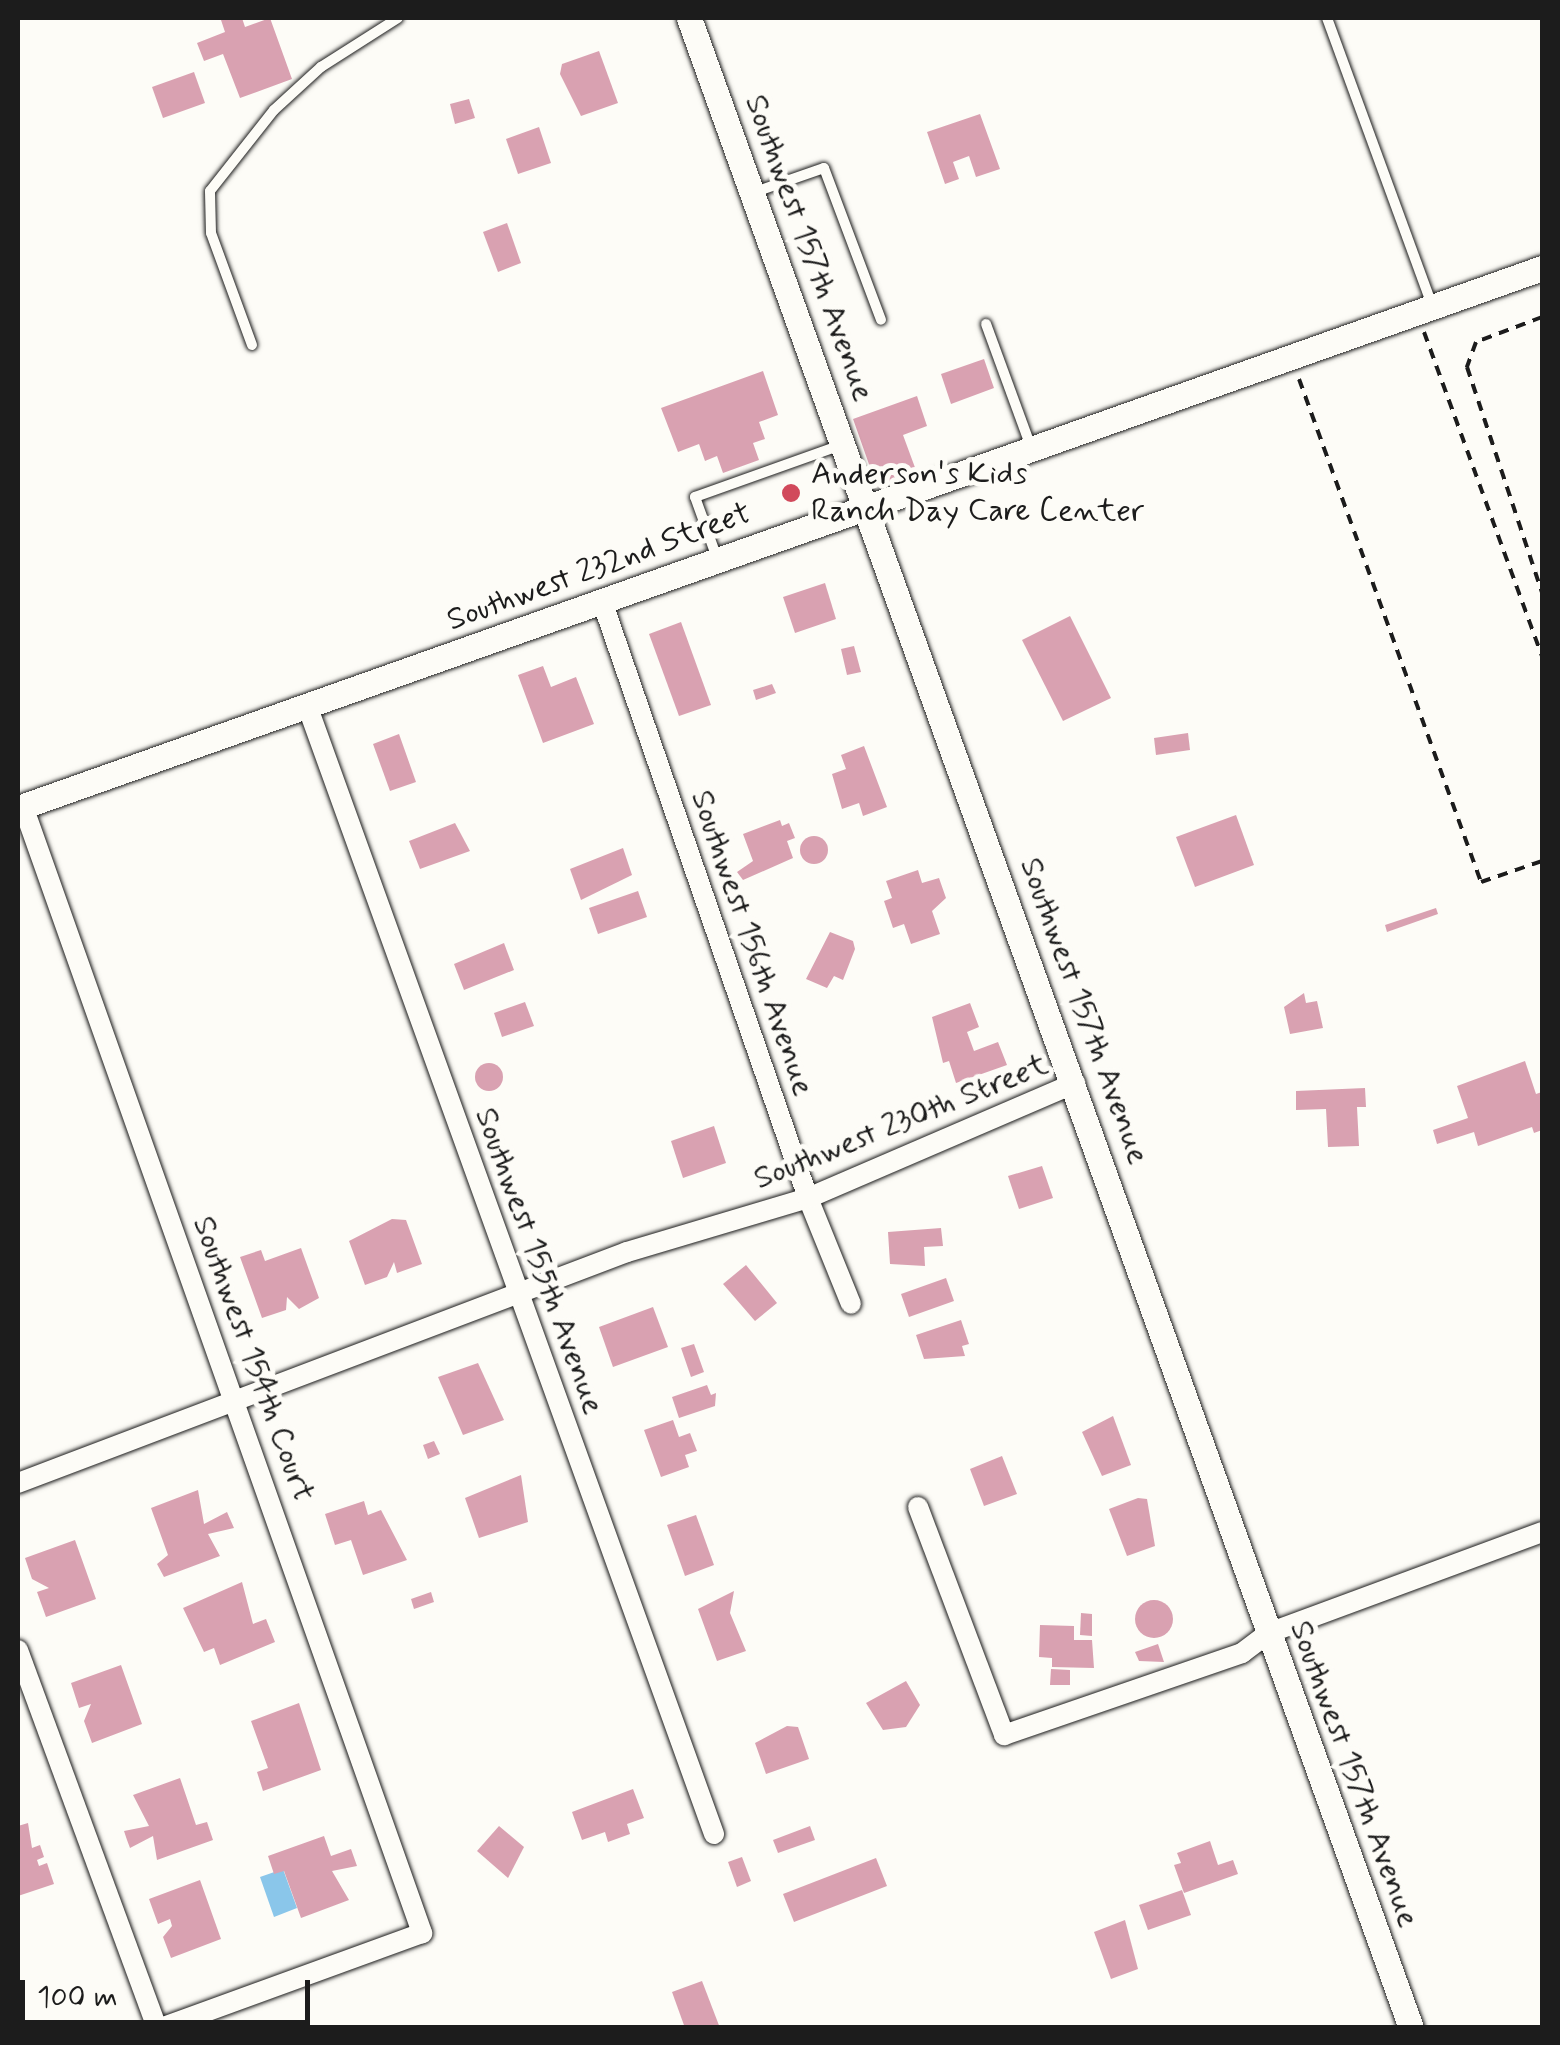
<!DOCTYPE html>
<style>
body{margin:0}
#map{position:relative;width:1560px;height:2045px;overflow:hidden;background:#fdfcf7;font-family:Mynerve,sans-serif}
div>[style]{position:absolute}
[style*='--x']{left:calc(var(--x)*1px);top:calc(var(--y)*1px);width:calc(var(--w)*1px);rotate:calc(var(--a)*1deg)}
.water>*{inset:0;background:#8ac6ea}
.building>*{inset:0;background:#d9a1b1}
.round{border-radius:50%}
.path>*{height:4px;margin-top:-2px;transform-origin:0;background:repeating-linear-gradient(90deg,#1c1c1c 0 10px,transparent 0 18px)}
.roads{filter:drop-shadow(0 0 2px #1c1c1c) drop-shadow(0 0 2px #1c1c1c)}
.service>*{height:10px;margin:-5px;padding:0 5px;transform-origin:5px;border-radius:5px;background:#fdfcf7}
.minor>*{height:20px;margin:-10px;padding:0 10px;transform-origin:10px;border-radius:10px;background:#fdfcf7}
.tertiary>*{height:25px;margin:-12.5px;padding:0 12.5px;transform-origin:12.5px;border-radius:12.5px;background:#fdfcf7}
.dots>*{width:28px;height:28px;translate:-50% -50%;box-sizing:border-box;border:5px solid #fdfcf7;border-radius:50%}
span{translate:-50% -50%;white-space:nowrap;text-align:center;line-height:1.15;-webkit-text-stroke:10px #fdfcf7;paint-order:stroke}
.street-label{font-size:32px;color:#1c1c1c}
.poi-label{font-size:32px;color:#1c1c1c}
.left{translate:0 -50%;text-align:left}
.frame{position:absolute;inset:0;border:20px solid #1c1c1c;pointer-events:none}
.scale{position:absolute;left:20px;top:1980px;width:290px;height:45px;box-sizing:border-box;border:5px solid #1c1c1c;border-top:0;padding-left:12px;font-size:30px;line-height:35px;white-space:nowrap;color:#1c1c1c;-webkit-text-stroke:8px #fdfcf7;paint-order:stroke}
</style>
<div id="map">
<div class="water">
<i style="clip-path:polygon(283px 1869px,297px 1908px,274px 1917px,260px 1877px)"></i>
</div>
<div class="building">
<i style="clip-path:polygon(242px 18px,245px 27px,270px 18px,292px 79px,240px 98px,223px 54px,204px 61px,197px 43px,225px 32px,221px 20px)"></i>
<i style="clip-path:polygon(599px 51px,618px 103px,581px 116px,560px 74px,562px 64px)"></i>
<i style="clip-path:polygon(194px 72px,205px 103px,163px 118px,152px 87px)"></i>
<i style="clip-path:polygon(469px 99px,475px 118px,455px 124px,450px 104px)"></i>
<i style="clip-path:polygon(980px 114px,1000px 169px,976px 177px,969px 156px,953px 162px,959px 179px,945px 184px,927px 132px)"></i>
<i style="clip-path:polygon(539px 127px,551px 163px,518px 174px,506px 139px)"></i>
<i style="clip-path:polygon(507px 223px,521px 263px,498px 272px,483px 232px)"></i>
<i style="clip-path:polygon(984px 359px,994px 388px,951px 404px,941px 374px)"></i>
<i style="clip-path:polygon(763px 371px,778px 415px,759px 422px,765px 439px,753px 443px,759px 460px,723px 473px,717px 456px,705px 461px,699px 444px,678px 452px,661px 408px)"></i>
<i style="clip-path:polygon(917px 396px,927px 426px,903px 435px,917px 473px,877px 487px,853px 419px)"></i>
<i style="clip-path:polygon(825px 583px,836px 619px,795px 633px,783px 597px)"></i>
<i style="clip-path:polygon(1070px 616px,1111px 698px,1063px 721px,1022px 640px)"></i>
<i style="clip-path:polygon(681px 622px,711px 705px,679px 716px,649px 634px)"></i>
<i style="clip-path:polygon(854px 646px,861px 672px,847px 675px,841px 649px)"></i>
<i style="clip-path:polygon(543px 666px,551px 687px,576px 677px,594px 724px,543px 743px,518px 675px)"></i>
<i style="clip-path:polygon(772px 684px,776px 693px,756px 700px,753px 690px)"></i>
<i style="clip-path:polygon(1188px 733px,1190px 750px,1156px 755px,1154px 738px)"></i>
<i style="clip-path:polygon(399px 734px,416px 782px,390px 791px,373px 744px)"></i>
<i style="clip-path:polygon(864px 746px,887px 807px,863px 816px,859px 803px,842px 809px,832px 774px,846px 769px,841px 755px)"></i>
<i style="clip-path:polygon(1236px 815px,1254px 865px,1195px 887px,1176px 837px)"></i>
<i style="clip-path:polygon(780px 820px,782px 826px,789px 823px,795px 838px,787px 841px,793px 858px,743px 880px,737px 872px,753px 861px,743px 834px)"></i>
<i style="clip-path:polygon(455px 823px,470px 851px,420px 869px,409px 841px)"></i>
<i class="round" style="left:800px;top:836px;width:28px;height:28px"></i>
<i style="clip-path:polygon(623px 848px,632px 875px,581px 900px,570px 869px)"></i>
<i style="clip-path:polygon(918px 870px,922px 883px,939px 878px,946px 898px,932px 911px,940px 934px,911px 944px,904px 924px,893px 928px,884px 901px,892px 898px,886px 881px)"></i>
<i style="clip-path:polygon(638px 891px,647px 917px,598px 934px,589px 908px)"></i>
<i style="clip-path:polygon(1436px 908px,1438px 914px,1387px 932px,1385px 925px)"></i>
<i style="clip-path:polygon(830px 932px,853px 941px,855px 949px,843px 980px,834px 976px,827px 988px,806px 979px)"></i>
<i style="clip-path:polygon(504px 943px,514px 970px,464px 990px,454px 964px)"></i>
<i style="clip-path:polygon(1304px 993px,1306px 1003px,1317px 1001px,1323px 1028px,1290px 1034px,1284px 1007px)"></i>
<i style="clip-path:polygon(525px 1002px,534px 1026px,502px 1037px,494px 1013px)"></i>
<i style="clip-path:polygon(970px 1003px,979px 1027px,967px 1032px,974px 1051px,998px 1042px,1007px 1065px,956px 1083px,949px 1061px,943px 1063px,932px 1017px)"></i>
<i style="clip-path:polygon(1525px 1061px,1536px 1094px,1542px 1092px,1542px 1130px,1534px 1133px,1532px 1127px,1478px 1146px,1474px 1132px,1437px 1144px,1433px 1130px,1468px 1118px,1457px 1086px)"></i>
<i class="round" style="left:475px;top:1063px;width:28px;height:28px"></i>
<i style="clip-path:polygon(1365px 1088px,1366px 1107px,1357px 1107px,1359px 1146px,1328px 1147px,1326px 1109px,1296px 1110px,1296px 1091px)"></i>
<i style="clip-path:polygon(714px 1126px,726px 1163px,683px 1178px,671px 1141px)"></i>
<i style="clip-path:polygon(1042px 1166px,1053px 1198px,1019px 1209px,1008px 1176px)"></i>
<i style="clip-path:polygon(392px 1219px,406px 1220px,422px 1264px,397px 1273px,394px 1262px,387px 1277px,365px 1285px,349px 1241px)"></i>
<i style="clip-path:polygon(941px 1228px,943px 1246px,924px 1247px,925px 1266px,890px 1264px,888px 1232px)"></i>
<i style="clip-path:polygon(301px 1248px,319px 1298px,299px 1309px,287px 1297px,286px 1310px,262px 1318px,240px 1257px,261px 1250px,265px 1261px)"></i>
<i style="clip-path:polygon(746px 1265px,777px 1303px,755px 1321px,723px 1284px)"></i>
<i style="clip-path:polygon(946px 1278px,954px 1301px,909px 1317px,901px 1294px)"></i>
<i style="clip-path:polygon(653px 1307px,668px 1347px,613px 1367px,599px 1327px)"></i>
<i style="clip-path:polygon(961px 1320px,969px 1344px,962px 1346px,965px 1356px,924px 1359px,916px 1335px)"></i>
<i style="clip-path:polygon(694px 1344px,704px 1372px,691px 1377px,681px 1348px)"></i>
<i style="clip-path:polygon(478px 1363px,504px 1420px,463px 1435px,438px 1377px)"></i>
<i style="clip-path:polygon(707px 1385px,711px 1395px,716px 1393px,715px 1406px,679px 1418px,672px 1397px)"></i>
<i style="clip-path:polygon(1113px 1416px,1131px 1465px,1102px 1476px,1082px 1432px)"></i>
<i style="clip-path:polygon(673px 1420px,679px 1437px,690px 1433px,697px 1451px,685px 1455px,689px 1467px,661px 1477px,644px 1430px)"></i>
<i style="clip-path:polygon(434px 1441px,440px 1454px,428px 1459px,423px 1445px)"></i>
<i style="clip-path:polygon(1002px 1456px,1017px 1494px,984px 1506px,970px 1469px)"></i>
<i style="clip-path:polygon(521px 1475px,528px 1522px,479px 1538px,465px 1498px)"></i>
<i style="clip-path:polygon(198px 1490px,204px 1524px,227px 1512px,234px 1528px,208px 1534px,220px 1556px,164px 1577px,157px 1564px,168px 1555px,151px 1508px)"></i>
<i style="clip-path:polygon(1138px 1498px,1147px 1499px,1155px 1546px,1127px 1556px,1109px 1509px)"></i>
<i style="clip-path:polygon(364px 1501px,368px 1515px,381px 1510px,407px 1560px,363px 1575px,351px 1540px,335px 1545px,325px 1514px)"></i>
<i style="clip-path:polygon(696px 1515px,714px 1565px,685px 1576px,667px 1525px)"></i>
<i style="clip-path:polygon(75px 1540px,96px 1599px,46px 1617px,37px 1592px,49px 1588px,32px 1579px,25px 1558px)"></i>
<i style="clip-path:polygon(242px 1582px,253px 1624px,266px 1619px,275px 1642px,220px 1665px,214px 1648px,204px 1652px,183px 1608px)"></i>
<i style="clip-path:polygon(734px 1591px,730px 1613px,746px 1651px,717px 1661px,698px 1609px)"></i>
<i style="clip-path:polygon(431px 1592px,434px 1602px,414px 1609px,411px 1599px)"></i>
<i class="round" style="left:1135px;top:1600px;width:38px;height:38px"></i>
<i style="clip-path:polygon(1081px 1613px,1092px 1614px,1092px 1636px,1080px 1635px)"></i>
<i style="clip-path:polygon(1040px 1625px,1074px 1626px,1074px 1640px,1092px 1640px,1094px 1668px,1052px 1667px,1052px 1658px,1039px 1657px)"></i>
<i style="clip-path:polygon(1158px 1644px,1164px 1662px,1139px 1661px,1135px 1652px)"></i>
<i style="clip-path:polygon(121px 1665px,142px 1724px,92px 1743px,84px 1721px,91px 1704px,79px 1708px,71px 1683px)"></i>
<i style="clip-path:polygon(1051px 1669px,1070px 1670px,1070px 1685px,1050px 1685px)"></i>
<i style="clip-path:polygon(906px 1681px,920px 1705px,906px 1727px,883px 1730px,866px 1703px)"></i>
<i style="clip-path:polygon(299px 1703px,321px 1770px,263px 1791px,257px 1772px,268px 1768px,251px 1721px)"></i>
<i style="clip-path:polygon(787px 1726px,798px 1727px,809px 1759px,766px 1774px,755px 1743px)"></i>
<i style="clip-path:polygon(180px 1778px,196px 1825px,207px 1822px,213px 1840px,157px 1860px,153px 1836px,130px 1848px,127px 1840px,124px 1831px,149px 1826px,133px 1795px)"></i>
<i style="clip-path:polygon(633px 1789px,644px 1818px,627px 1824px,630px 1834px,608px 1842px,605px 1832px,582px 1840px,572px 1812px)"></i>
<i style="clip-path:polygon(28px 1823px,32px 1848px,40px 1845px,44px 1857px,37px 1860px,39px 1866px,47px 1863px,54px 1884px,18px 1896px,18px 1826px)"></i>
<i style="clip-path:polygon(499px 1826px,524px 1847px,508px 1878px,477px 1851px)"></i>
<i style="clip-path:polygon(810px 1826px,815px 1840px,778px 1853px,773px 1840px)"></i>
<i style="clip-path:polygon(324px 1836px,331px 1856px,351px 1849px,357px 1866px,332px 1871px,349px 1900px,301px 1918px,284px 1871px,274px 1874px,268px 1856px)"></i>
<i style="clip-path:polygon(1210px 1841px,1218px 1865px,1233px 1860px,1238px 1874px,1184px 1893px,1174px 1865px,1181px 1863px,1177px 1853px)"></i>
<i style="clip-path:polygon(742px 1857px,751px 1881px,737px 1887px,728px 1862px)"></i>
<i style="clip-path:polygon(876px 1858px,887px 1886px,794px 1922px,783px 1894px)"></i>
<i style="clip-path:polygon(200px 1880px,221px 1939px,171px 1958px,163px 1937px,172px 1926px,170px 1919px,158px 1924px,149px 1899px)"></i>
<i style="clip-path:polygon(1182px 1890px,1191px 1915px,1148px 1930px,1139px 1905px)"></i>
<i style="clip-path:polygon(1125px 1920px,1138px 1969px,1111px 1979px,1094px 1932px)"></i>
<i style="clip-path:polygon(702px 1981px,720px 2028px,685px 2028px,672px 1992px)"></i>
</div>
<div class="path">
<i style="--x:1542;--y:317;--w:71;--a:159.3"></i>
<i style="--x:1476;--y:342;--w:27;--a:110"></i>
<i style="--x:1467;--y:367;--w:238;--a:71.6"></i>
<i style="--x:1424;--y:332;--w:346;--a:70"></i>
<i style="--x:1299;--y:379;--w:535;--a:70.11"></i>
<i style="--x:1481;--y:882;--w:65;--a:-19"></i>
</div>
<div class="roads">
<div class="service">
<i style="--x:1327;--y:18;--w:308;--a:69.9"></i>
<i style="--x:755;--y:192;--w:73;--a:-19.2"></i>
<i style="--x:824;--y:168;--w:162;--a:69.4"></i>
<i style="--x:986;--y:324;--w:131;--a:69.9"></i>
<i style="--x:252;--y:345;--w:119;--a:-110.1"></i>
<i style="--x:211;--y:233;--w:42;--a:-91.4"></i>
<i style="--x:210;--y:191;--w:103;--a:-51.7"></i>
<i style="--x:274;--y:110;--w:64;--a:-42.5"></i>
<i style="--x:321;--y:67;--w:91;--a:-32.5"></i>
<i style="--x:717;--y:558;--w:65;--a:-109.8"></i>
<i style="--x:695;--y:497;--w:158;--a:-19.6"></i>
</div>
<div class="minor">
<i style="--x:602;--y:601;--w:632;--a:70.96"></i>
<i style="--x:808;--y:1198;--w:114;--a:67.9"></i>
<i style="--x:308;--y:708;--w:1197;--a:70.17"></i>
<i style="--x:23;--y:806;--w:1196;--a:70.5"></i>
<i style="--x:422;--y:1933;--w:278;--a:160"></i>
<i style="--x:18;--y:1483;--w:651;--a:-20.77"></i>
<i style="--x:627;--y:1252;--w:189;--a:-16.6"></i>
<i style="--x:808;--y:1198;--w:291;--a:-23.3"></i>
<i style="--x:918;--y:1507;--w:244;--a:69.3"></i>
<i style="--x:1004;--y:1735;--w:252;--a:-19"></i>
<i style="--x:1242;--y:1653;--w:34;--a:-37"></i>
<i style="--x:1269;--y:1633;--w:291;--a:-20.3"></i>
<i style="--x:18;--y:1650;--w:403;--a:69.8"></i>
</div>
<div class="tertiary">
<i style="--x:689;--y:18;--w:2136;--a:70.24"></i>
<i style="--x:18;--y:808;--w:1617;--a:-19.51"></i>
</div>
</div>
<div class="dots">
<i style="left:791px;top:493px;background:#d1495b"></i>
</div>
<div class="street-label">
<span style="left:809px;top:248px;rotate:70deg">Southwest 157th Avenue</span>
<span style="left:599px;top:567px;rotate:-20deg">Southwest 232nd Street</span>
<span style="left:752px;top:943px;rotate:71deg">Southwest 156th Avenue</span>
<span style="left:1084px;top:1011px;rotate:70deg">Southwest 157th Avenue</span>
<span style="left:901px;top:1122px;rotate:-22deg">Southwest 230th Street</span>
<span style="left:539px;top:1261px;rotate:70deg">Southwest 155th Avenue</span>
<span style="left:253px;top:1359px;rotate:70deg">Southwest 154th Court</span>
<span style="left:1354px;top:1774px;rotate:70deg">Southwest 157th Avenue</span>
</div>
<div class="poi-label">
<span class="left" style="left:811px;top:493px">Anderson's Kids<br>Ranch Day Care Center</span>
</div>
<div class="frame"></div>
<div class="scale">100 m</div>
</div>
